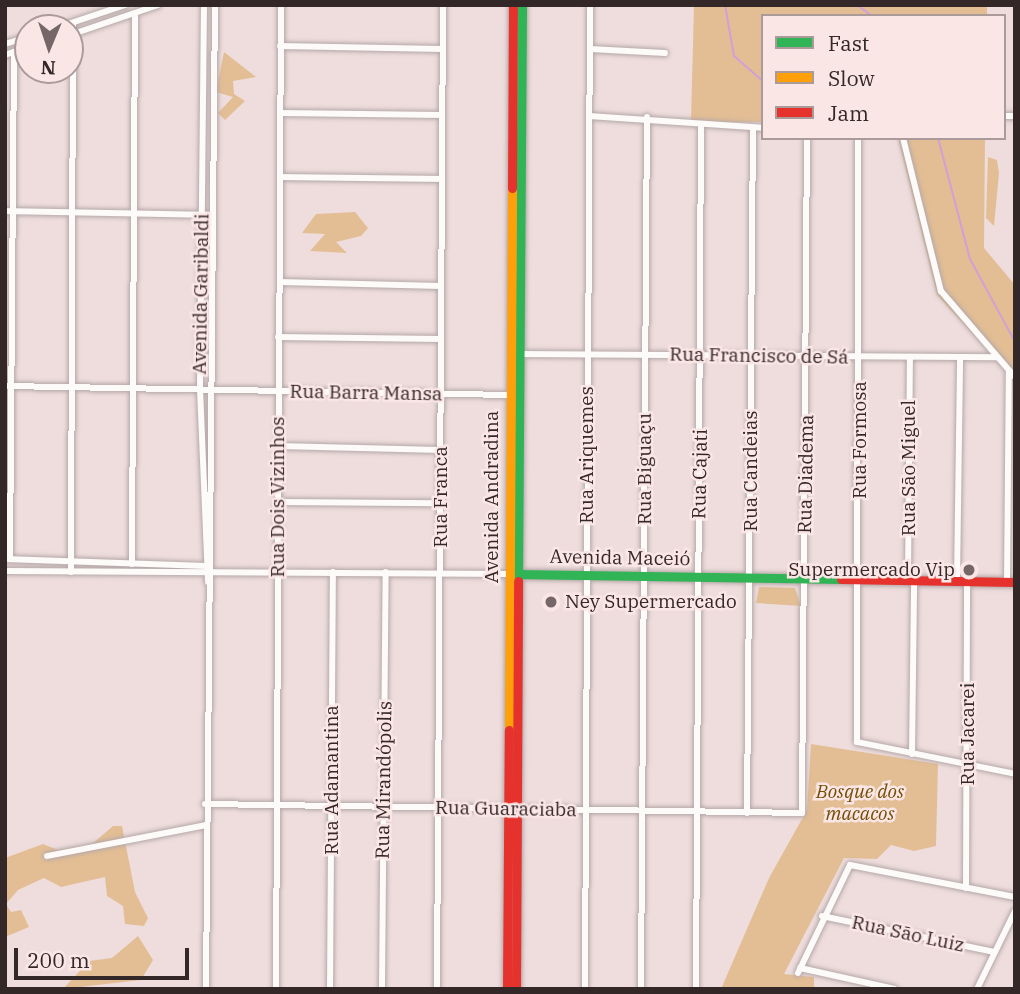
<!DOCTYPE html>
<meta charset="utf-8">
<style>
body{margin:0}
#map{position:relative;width:1020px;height:994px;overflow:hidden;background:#efdddd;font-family:"IBM Plex Serif",serif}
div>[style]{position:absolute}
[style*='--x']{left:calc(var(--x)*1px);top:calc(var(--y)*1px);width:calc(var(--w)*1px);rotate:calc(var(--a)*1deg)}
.green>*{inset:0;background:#e3be94}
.stream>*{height:2px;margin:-1px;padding:0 1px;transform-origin:1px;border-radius:1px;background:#d0a0d6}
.roads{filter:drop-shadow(0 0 2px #b5a8a8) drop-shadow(0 0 2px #b5a8a8)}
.street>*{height:6px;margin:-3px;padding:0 3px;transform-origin:3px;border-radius:3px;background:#fdfafa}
.fast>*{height:9px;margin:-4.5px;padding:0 4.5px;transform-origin:4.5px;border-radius:4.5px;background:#30b455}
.slow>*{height:9px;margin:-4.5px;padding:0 4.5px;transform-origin:4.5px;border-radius:4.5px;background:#ff9f0a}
.jam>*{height:9px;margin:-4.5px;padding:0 4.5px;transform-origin:4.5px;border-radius:4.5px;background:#e5322d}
.dots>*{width:19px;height:19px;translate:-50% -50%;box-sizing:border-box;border:4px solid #fbe6e6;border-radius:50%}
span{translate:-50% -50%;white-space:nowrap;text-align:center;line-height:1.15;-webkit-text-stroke:5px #fbe6e6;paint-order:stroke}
.street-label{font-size:19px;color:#342728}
.poi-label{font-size:19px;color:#342728}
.right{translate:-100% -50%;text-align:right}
.left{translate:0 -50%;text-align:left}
.park-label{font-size:19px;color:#754d04;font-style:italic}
.frame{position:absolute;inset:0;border:7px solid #342728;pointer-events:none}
.legend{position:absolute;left:761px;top:14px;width:245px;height:126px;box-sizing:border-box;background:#fbe6e6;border:2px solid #ab9a9a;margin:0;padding:9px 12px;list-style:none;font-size:21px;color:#342728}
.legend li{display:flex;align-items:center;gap:14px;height:35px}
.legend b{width:35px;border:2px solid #ab9a9a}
.north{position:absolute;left:14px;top:14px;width:70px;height:70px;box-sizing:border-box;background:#fbe6e6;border:2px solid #ab9a9a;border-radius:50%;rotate:182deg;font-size:19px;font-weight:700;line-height:28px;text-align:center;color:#342728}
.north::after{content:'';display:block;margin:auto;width:24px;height:32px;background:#756767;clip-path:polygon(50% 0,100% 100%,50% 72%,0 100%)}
.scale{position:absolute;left:14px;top:948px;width:175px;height:32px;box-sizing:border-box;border:4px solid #342728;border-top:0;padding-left:9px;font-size:21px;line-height:24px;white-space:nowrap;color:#342728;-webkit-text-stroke:5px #fbe6e6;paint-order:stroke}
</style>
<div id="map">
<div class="green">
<i style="clip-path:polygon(694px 5px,987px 5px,987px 16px,763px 16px,763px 122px,698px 122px,691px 119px)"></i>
<i style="clip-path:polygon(224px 52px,256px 77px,233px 81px,234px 94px,245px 101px,225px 120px,218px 113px,233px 97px,216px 92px)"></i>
<i style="clip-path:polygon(898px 138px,985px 138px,984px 248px,1015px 285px,1015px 380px,937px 295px)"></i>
<i style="clip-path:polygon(988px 157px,997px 160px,999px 173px,994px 226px,986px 218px)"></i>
<i style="clip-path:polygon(355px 212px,368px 228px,361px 236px,336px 242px,347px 253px,310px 251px,325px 234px,302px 233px,316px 214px)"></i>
<i style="clip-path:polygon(759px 587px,795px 588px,801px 606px,756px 603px)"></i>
<i style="clip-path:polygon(811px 744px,938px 764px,936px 846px,914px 851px,891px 845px,877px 859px,844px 858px,784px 974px,814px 977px,814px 989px,721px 989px,769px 878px,807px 810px)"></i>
<i style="clip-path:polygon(113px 826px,122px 826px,135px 892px,148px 918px,144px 926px,125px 924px,123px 906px,107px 896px,105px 877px,61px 887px,44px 878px,18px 890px,6px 904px,11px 912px,21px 910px,29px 927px,5px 937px,5px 858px,43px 844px,58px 850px,92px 844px)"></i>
<i style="clip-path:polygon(138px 936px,153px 960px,141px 980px,63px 989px,89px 961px,112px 958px)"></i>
</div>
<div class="stream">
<i style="--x:725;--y:5;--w:52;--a:80"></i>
<i style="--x:734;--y:56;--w:38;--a:41"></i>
<i style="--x:857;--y:5;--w:19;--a:36"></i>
<i style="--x:938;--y:138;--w:125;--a:75.2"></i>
<i style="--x:970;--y:259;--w:94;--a:61.5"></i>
</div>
<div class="roads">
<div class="street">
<i style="--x:204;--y:5;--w:384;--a:90.6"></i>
<i style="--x:200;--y:389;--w:193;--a:87.6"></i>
<i style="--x:56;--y:28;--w:73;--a:-18.4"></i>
<i style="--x:70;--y:35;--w:93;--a:-18.8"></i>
<i style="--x:5;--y:44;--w:24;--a:-17"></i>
<i style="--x:280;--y:46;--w:162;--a:1.1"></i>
<i style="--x:590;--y:49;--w:75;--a:3.1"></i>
<i style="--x:5;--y:55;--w:24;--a:-19"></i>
<i style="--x:280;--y:113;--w:162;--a:0.7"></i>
<i style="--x:589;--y:116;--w:174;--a:3.9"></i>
<i style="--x:1004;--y:116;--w:11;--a:0"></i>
<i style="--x:858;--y:138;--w:604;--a:90.09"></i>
<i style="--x:857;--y:742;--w:161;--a:11.4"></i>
<i style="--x:903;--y:138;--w:158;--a:76.1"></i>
<i style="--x:941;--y:291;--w:113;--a:49.3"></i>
<i style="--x:281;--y:177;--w:161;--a:0.7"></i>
<i style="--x:5;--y:211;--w:208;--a:1.1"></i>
<i style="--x:280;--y:282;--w:161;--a:1.4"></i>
<i style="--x:278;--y:337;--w:163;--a:0.7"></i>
<i style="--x:521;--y:354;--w:476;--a:0.4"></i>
<i style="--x:5;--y:386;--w:507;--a:1.02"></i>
<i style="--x:278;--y:446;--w:163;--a:1.4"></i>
<i style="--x:278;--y:502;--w:163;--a:0.4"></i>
<i style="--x:5;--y:559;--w:201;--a:2"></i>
<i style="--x:10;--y:559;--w:507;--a:-89.55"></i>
<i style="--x:132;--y:564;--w:551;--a:-89.69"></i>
<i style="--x:5;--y:571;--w:505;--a:0.34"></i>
<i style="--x:71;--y:572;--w:549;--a:-89.79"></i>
<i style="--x:908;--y:579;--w:222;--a:-89.5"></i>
<i style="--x:957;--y:580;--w:223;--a:-89.2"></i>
<i style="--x:1007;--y:582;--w:211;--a:-89.5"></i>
<i style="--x:912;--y:754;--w:175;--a:-89.3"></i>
<i style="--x:205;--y:804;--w:597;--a:0.86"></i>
<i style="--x:802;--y:813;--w:675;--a:-89.58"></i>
<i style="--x:747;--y:813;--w:685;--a:-89.5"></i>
<i style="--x:47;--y:856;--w:162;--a:-11"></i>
<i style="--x:966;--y:888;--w:307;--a:-89.8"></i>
<i style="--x:822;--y:916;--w:176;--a:11.8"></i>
<i style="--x:800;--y:968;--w:97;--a:12.5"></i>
<i style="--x:798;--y:973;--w:120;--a:-64.3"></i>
<i style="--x:850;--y:865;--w:168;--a:11"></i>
<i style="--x:206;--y:989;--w:984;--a:-89.48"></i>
<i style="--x:276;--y:989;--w:984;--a:-89.71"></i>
<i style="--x:330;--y:989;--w:417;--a:-89.6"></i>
<i style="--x:382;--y:989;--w:417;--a:-89.5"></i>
<i style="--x:437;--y:989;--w:984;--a:-89.65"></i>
<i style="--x:585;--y:989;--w:984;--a:-89.71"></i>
<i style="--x:641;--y:989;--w:872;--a:-89.61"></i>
<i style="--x:696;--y:989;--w:862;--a:-89.67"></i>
<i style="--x:977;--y:989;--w:87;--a:-64"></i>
</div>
<div class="fast">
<i style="--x:515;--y:574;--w:326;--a:0.9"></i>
<i style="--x:518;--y:581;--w:576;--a:-89.6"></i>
</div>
<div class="slow">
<i style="--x:509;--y:730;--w:542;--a:-89.68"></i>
</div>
<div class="jam">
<i style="--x:512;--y:188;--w:183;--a:-89.7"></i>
<i style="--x:841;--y:579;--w:174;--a:1"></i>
<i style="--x:507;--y:989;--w:259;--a:-89.6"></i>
<i style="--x:516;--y:989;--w:408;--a:-89.7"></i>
</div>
</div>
<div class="dots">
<i style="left:969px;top:570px;background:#756767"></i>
<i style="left:551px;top:602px;background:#756767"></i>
</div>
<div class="street-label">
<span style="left:201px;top:294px;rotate:-89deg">Avenida Garibaldi</span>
<span style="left:759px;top:356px;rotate:1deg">Rua Francisco de Sá</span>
<span style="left:366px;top:393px;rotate:1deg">Rua Barra Mansa</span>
<span style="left:860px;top:440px;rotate:-90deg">Rua Formosa</span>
<span style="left:587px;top:455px;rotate:-90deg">Rua Ariquemes</span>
<span style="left:909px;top:468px;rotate:-90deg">Rua São Miguel</span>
<span style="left:645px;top:469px;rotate:-90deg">Rua Biguaçu</span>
<span style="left:751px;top:471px;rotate:-90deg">Rua Candeias</span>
<span style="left:700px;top:474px;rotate:-89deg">Rua Cajati</span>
<span style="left:806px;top:474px;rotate:-89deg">Rua Diadema</span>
<span style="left:278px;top:497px;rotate:-90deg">Rua Dois Vizinhos</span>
<span style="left:441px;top:497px;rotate:-90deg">Rua Franca</span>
<span style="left:492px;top:497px;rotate:-90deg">Avenida Andradina</span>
<span style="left:620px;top:558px;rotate:1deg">Avenida Maceió</span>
<span style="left:968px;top:734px;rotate:-90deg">Rua Jacarei</span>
<span style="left:332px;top:780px;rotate:-90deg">Rua Adamantina</span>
<span style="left:384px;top:780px;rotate:-89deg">Rua Mirandópolis</span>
<span style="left:506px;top:809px;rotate:1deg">Rua Guaraciaba</span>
<span style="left:908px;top:934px;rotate:12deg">Rua São Luiz</span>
</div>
<div class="poi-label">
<span class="right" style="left:955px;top:570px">Supermercado Vip</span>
<span class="left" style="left:565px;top:602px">Ney Supermercado</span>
</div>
<div class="park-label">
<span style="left:860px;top:803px">Bosque dos<br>macacos</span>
</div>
<div class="frame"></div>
<ul class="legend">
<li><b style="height:9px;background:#30b455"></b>Fast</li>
<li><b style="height:9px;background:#ff9f0a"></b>Slow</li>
<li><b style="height:9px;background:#e5322d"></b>Jam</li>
</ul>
<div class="north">N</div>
<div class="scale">200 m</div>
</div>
